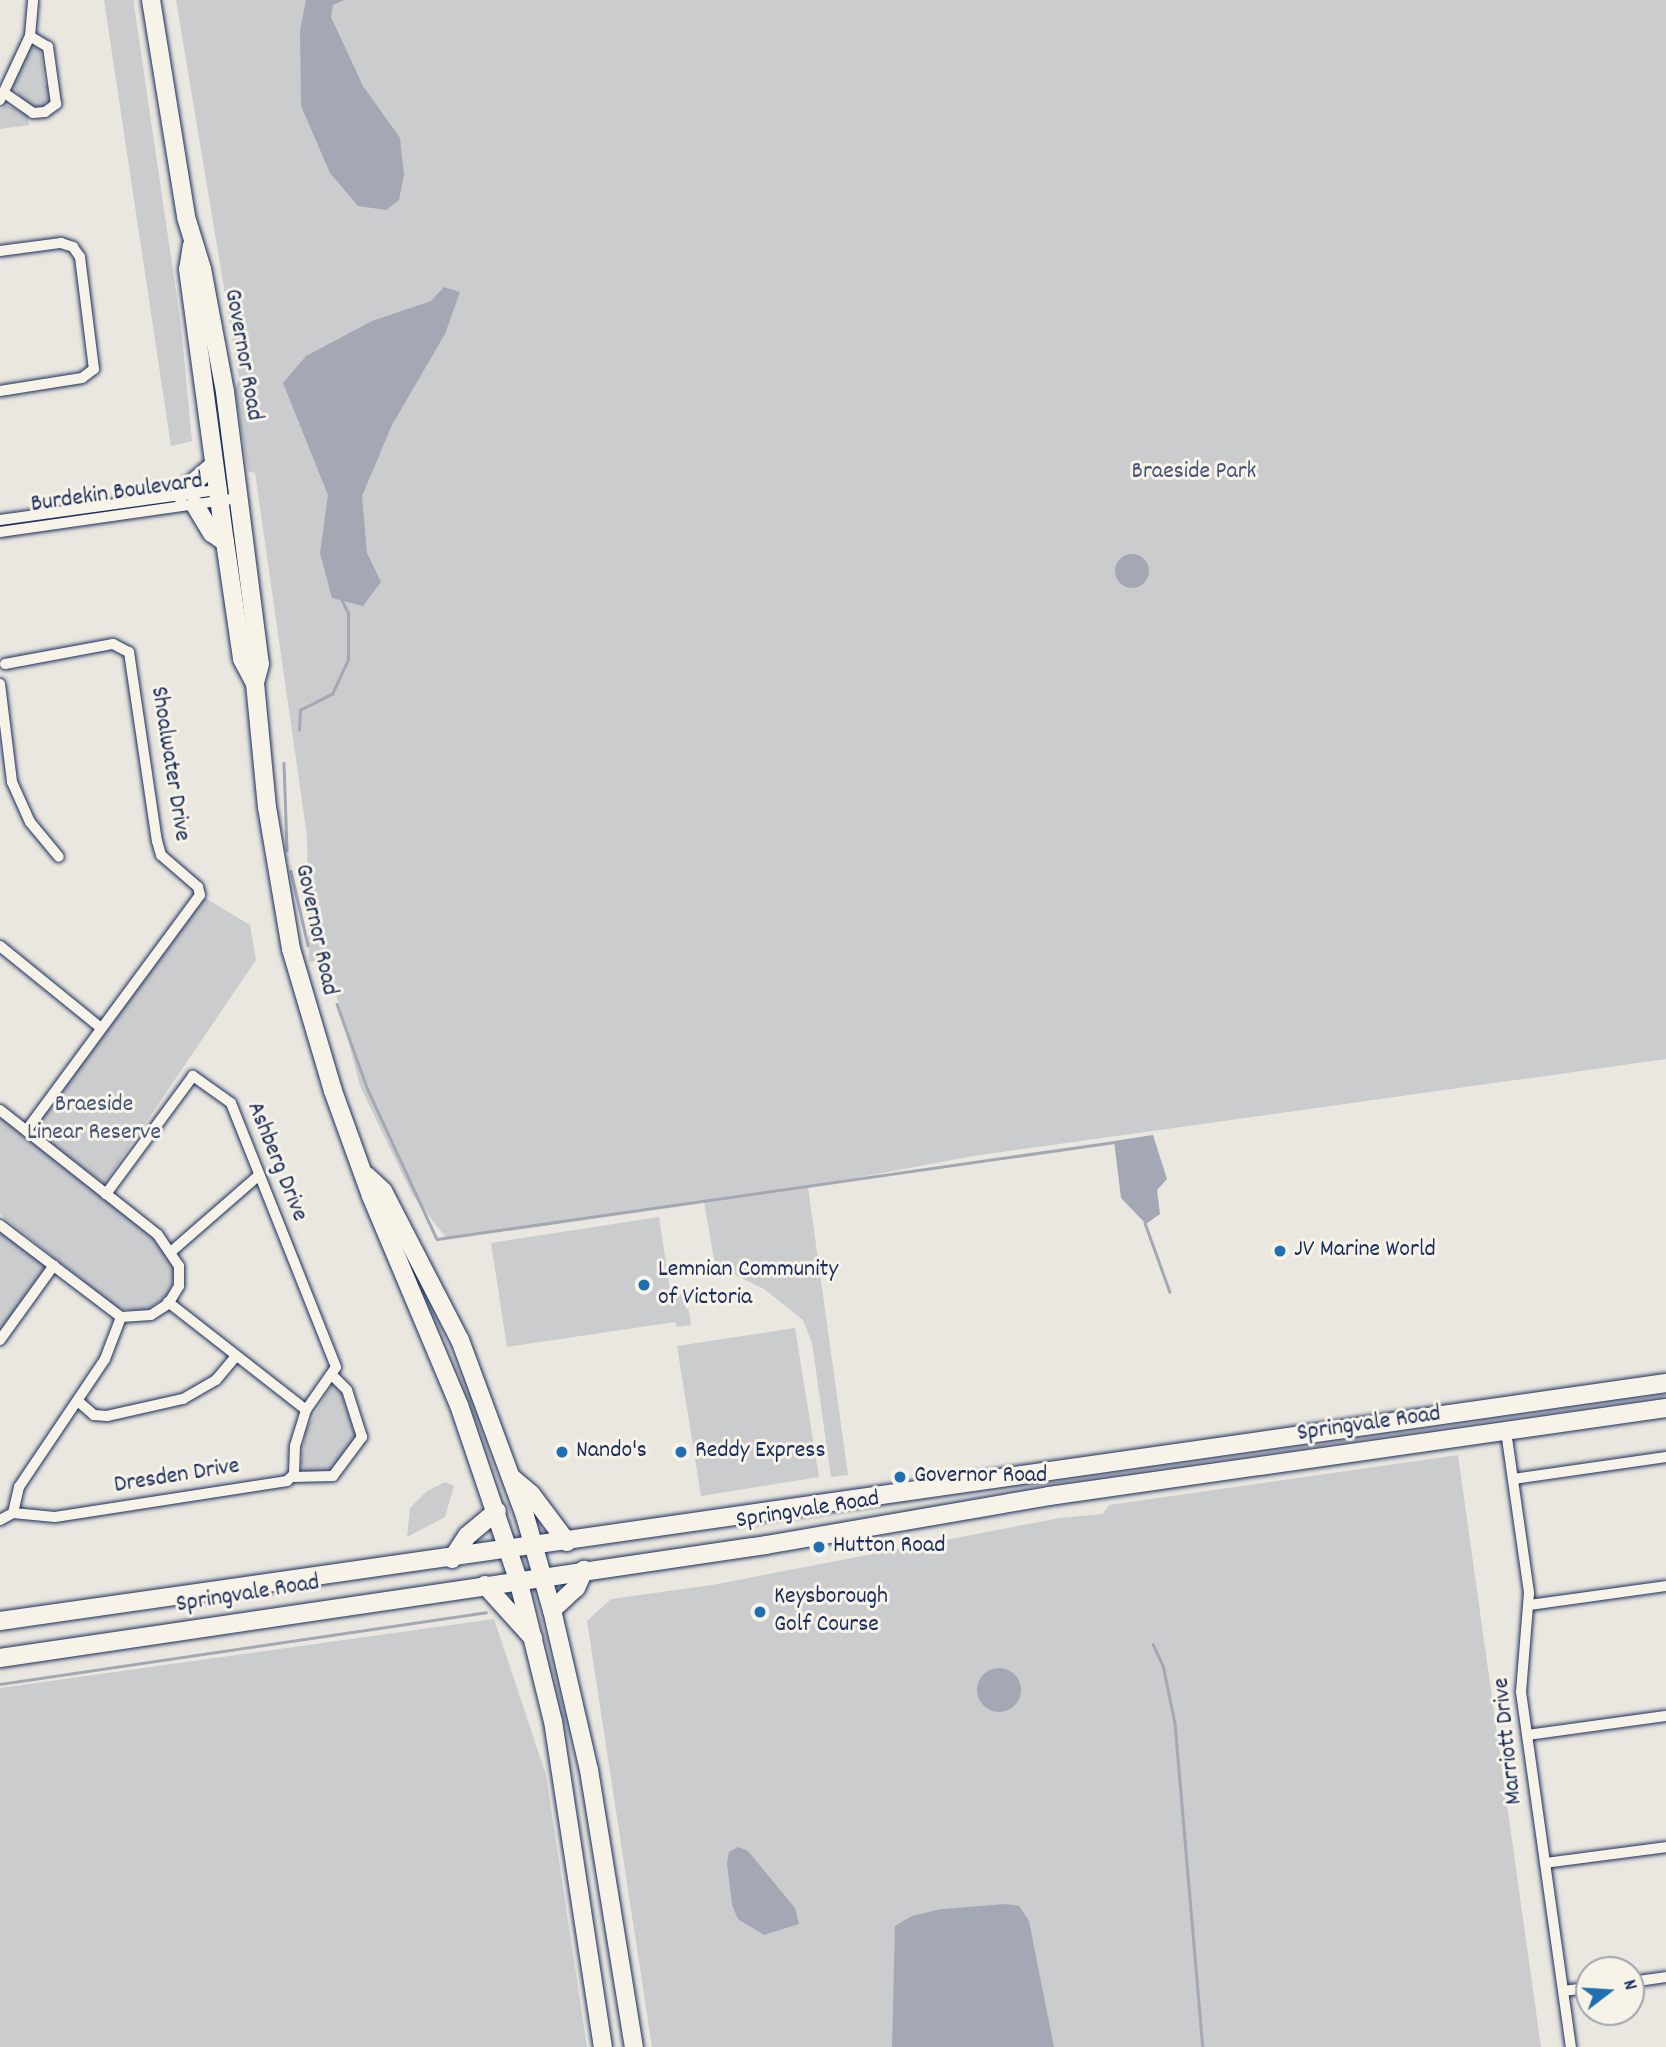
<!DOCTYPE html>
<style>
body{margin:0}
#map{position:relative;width:1666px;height:2047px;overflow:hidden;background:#eae7e0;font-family:Dekko,sans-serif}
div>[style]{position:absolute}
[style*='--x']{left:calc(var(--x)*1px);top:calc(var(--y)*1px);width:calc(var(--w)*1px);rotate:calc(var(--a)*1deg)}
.green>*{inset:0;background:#cbcccd}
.water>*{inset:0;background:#a3a8b4}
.round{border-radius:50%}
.stream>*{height:2.5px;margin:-1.25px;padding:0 1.25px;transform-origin:1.25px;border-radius:1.25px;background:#a3a8b4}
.roads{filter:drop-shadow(0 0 2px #1b2f5e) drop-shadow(0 0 2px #1b2f5e)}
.minor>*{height:10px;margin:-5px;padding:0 5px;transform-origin:5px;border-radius:5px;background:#f7f3e8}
.primary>*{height:18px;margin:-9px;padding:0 9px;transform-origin:9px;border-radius:9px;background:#f7f3e8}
.trunk>*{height:18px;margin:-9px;padding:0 9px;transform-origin:9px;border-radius:9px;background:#f7f3e8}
.dots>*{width:19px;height:19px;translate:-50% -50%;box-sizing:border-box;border:4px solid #f7f3e8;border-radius:50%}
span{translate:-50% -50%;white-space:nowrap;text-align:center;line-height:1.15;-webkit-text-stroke:6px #f7f3e8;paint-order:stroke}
.street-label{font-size:24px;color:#1b2f5e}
.park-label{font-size:24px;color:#47567a}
.poi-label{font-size:24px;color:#1b2f5e}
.left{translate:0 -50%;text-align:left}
.north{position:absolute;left:1575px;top:1956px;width:70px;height:70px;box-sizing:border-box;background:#f7f3e8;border:2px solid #9fa5b1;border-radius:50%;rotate:73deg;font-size:19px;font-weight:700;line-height:28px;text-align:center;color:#1b2f5e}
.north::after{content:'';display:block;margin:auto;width:24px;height:32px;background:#1f6fb2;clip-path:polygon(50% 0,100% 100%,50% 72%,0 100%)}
</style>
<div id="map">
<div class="green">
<i style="clip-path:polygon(104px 0,134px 0,134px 5px,181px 325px,192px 441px,171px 446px)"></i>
<i style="clip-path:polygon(176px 0,1666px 0,1666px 1059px,973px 1156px,808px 1187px,848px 1475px,831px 1477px,812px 1343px,803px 1320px,764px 1289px,715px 1265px,704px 1202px,447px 1239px,412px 1194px,360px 1086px,327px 959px,309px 962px,307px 836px,255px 473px,248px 471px,235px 389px,239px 378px)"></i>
<i style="clip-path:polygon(34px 46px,40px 49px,45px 85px,50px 85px,52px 99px,38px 108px,25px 103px,13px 86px,27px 50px)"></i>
<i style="clip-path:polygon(5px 105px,27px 113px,29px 125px,0 129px,0 110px)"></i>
<i style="clip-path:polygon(205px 898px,250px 925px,256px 960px,104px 1184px,33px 1130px)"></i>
<i style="clip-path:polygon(0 1114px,151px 1235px,175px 1268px,170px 1293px,146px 1312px,117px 1308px,0 1214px)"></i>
<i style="clip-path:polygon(659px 1217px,672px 1303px,672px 1295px,686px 1293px,691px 1325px,677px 1327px,675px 1322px,507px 1347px,491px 1243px)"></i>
<i style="clip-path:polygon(0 1231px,48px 1267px,0 1333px)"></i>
<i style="clip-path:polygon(795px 1328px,819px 1477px,701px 1496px,677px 1346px)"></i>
<i style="clip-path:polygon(333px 1383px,344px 1391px,341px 1392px,357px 1438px,332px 1471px,306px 1475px,301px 1463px,306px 1430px)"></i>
<i style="clip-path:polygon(1458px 1455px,1541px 2047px,652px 2047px,587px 1621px,611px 1599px,712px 1585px,1059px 1518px,1103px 1514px,1109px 1505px)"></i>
<i style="clip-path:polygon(445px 1482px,454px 1486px,445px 1517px,407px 1537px,410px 1508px,427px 1491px)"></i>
<i style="clip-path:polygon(494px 1619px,546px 1775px,587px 2047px,0 2047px,0 1688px)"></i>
</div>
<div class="water">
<i style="clip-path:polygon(306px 0,344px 0,333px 5px,331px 17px,363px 86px,400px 138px,404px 175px,399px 200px,386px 210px,358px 206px,330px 173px,301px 106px,300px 30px)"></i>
<i style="clip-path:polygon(444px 287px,460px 292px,445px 334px,392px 425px,362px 496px,367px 553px,381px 582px,363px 606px,332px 598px,320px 553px,328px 495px,283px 383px,306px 356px,372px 321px,431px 301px)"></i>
<i class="round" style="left:1115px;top:554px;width:34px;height:34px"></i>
<i style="clip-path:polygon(1153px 1135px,1167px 1179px,1157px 1190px,1160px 1214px,1146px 1224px,1121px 1198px,1114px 1141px)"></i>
<i class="round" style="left:977px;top:1668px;width:44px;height:44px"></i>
<i style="clip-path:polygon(738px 1847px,748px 1851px,795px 1908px,799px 1924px,764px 1935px,738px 1919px,732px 1905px,727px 1863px,729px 1852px)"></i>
<i style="clip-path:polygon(1005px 1904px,1019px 1906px,1029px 1921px,1054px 2047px,892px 2047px,895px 1926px,912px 1916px,942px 1909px)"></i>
</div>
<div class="stream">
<i style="--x:299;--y:730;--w:20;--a:-87"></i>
<i style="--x:300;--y:710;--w:36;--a:-27"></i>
<i style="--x:332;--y:694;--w:38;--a:-65"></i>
<i style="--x:348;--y:659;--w:46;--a:-90"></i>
<i style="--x:348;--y:613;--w:18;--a:-117"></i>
<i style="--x:284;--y:763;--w:87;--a:88"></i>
<i style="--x:291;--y:871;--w:76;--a:77.1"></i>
<i style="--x:337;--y:1004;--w:91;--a:70.2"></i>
<i style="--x:368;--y:1090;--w:164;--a:65.2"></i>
<i style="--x:437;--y:1239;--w:684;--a:-8.15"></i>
<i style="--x:1145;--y:1223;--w:73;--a:70.1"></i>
<i style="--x:1153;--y:1644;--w:23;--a:65"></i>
<i style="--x:1163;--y:1665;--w:59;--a:78.3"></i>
<i style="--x:1175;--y:1723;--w:325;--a:85.1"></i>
<i style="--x:0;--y:1684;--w:491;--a:-8.4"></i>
</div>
<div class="roads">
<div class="minor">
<i style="--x:6;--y:94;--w:33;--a:35"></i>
<i style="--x:33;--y:113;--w:12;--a:-5"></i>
<i style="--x:45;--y:112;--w:14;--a:-36"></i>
<i style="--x:56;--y:104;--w:58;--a:-98"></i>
<i style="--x:48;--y:47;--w:21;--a:-149"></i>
<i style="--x:0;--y:100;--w:71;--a:-64.9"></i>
<i style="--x:30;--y:36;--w:36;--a:-85"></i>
<i style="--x:0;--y:251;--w:62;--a:-7.5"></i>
<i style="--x:61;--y:243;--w:13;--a:18"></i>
<i style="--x:73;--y:247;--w:12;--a:55"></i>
<i style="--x:80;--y:257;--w:113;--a:82.9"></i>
<i style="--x:94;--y:369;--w:15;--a:143"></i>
<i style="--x:82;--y:378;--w:83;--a:171"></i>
<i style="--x:0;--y:520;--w:224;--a:-7.9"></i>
<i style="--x:0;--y:532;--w:242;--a:-8.1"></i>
<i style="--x:5;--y:664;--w:110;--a:-10.5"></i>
<i style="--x:113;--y:644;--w:18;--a:27"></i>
<i style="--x:129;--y:652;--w:191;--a:81.6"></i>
<i style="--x:157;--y:841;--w:15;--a:74"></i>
<i style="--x:161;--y:855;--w:49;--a:40.9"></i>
<i style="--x:198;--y:887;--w:8;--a:76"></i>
<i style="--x:200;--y:895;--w:293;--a:126.4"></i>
<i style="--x:0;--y:684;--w:99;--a:83"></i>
<i style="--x:12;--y:782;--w:44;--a:65.8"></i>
<i style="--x:30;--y:822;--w:45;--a:50.4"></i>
<i style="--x:0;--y:946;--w:130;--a:39.1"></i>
<i style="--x:0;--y:1110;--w:201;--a:38.3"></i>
<i style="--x:158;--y:1235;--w:37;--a:56"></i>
<i style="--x:179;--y:1266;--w:20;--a:90"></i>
<i style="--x:179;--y:1286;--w:21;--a:121"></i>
<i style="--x:168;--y:1304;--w:20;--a:147"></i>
<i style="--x:151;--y:1315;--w:30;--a:176"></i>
<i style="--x:121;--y:1317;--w:152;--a:-142.8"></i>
<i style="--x:172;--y:1251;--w:116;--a:-41.1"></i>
<i style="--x:168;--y:1302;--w:175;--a:38"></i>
<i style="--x:0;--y:1340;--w:92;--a:-54.2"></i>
<i style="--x:79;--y:1402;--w:20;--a:41"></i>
<i style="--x:94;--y:1415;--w:13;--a:4"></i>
<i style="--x:107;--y:1416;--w:78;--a:-12.6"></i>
<i style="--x:183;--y:1399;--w:38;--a:-30"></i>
<i style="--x:216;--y:1380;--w:30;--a:-50"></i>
<i style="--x:1506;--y:1431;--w:164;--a:81.9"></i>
<i style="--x:1529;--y:1593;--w:99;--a:94.6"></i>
<i style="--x:1521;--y:1692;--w:359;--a:82"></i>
<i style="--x:293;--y:1477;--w:40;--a:-1.4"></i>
<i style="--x:333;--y:1476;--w:49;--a:-53.4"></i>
<i style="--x:362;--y:1437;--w:49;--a:-107.7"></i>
<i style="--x:347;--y:1390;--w:21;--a:-135"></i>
<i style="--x:1513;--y:1479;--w:155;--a:-8.2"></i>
<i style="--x:13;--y:1513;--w:27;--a:-77"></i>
<i style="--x:19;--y:1487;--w:154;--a:-56.1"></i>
<i style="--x:105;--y:1359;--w:45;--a:-69.1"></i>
<i style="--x:0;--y:1520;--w:15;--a:-28"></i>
<i style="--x:13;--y:1513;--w:42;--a:5.4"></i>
<i style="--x:55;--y:1517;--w:235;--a:-8.8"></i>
<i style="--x:287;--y:1481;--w:10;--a:-45"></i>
<i style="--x:294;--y:1474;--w:28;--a:-88"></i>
<i style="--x:295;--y:1446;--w:38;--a:-73"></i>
<i style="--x:306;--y:1410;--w:52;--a:-55.1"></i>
<i style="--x:336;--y:1367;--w:284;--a:-111.7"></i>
<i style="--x:231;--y:1103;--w:47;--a:-144.6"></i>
<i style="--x:193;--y:1076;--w:147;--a:126.4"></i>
<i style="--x:1529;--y:1605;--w:138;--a:-7.9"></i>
<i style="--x:1527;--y:1735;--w:140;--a:-7.8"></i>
<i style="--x:1545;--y:1863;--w:122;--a:-7.5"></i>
<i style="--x:1631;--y:1982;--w:35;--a:-8"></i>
<i style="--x:1563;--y:1991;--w:26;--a:-7"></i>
</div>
<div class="primary">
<i style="--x:151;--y:0;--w:220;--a:80.8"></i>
<i style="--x:186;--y:217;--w:54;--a:72.9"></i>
<i style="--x:202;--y:269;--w:125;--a:79.4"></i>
<i style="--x:225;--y:392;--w:274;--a:82.7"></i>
<i style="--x:260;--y:664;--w:20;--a:105"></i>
<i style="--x:255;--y:683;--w:125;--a:84.5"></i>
<i style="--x:267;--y:807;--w:144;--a:80.4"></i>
<i style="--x:291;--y:949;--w:148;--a:73.5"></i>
<i style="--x:333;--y:1091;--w:112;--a:70.1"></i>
<i style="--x:371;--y:1196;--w:227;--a:67.2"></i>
<i style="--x:459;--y:1405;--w:184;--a:71.3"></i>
<i style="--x:518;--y:1579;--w:146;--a:76.2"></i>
<i style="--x:553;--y:1721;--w:330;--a:81.3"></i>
<i style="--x:192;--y:245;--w:24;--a:99"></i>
<i style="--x:188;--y:269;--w:275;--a:82.3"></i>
<i style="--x:225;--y:542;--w:118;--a:81.7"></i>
<i style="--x:242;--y:659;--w:27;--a:62"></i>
<i style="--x:180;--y:494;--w:45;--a:-40.5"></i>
<i style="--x:195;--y:505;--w:33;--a:59"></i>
<i style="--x:212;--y:533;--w:16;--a:35"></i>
<i style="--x:367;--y:1176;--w:22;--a:43"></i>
<i style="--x:383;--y:1191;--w:168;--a:62.7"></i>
<i style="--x:460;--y:1340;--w:188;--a:69.7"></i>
<i style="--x:525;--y:1516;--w:98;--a:74"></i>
<i style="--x:552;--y:1610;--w:164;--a:77"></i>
<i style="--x:589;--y:1770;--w:281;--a:80.8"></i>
</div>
<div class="trunk">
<i style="--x:512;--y:1478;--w:25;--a:40"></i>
<i style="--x:531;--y:1494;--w:60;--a:53.1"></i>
<i style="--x:452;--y:1559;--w:27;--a:-57"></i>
<i style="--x:467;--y:1536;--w:39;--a:-40"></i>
<i style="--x:485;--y:1585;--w:72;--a:47.8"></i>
<i style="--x:552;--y:1610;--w:33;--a:-43"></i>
<i style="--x:576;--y:1588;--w:20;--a:-66"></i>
<i style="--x:0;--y:1621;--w:1683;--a:-8.13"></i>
<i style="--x:0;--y:1658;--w:774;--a:-8.39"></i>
<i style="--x:766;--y:1545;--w:287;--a:-9.8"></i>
<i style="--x:1049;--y:1496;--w:623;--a:-8.12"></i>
</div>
</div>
<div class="dots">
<i style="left:1280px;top:1251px;background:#1f6fb2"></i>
<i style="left:644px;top:1285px;background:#1f6fb2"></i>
<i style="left:562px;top:1452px;background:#1f6fb2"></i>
<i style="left:681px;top:1452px;background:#1f6fb2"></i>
<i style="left:900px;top:1477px;background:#1f6fb2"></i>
<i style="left:819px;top:1547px;background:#1f6fb2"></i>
<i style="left:760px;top:1612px;background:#1f6fb2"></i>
</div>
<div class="street-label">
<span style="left:242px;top:355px;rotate:80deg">Governor Road</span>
<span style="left:117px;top:494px;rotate:-8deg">Burdekin Boulevard</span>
<span style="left:169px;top:764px;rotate:81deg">Shoalwater Drive</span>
<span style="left:315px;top:930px;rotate:78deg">Governor Road</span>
<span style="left:276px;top:1162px;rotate:68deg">Ashberg Drive</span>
<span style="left:1369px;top:1425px;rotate:-8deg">Springvale Road</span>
<span style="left:177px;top:1477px;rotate:-9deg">Dresden Drive</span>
<span style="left:808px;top:1511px;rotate:-9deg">Springvale Road</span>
<span style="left:248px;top:1595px;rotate:-9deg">Springvale Road</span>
<span style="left:1509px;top:1741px;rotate:-96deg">Marriott Drive</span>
</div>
<div class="park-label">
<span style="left:1194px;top:473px">Braeside Park</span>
<span style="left:94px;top:1120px">Braeside<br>Linear Reserve</span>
</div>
<div class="poi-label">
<span class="left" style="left:1294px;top:1251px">JV Marine World</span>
<span class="left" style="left:658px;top:1285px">Lemnian Community<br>of Victoria</span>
<span class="left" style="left:576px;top:1452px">Nando's</span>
<span class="left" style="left:695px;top:1452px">Reddy Express</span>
<span class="left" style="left:914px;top:1477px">Governor Road</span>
<span class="left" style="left:833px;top:1547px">Hutton Road</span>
<span class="left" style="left:774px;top:1612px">Keysborough<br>Golf Course</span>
</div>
<div class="north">N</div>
</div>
